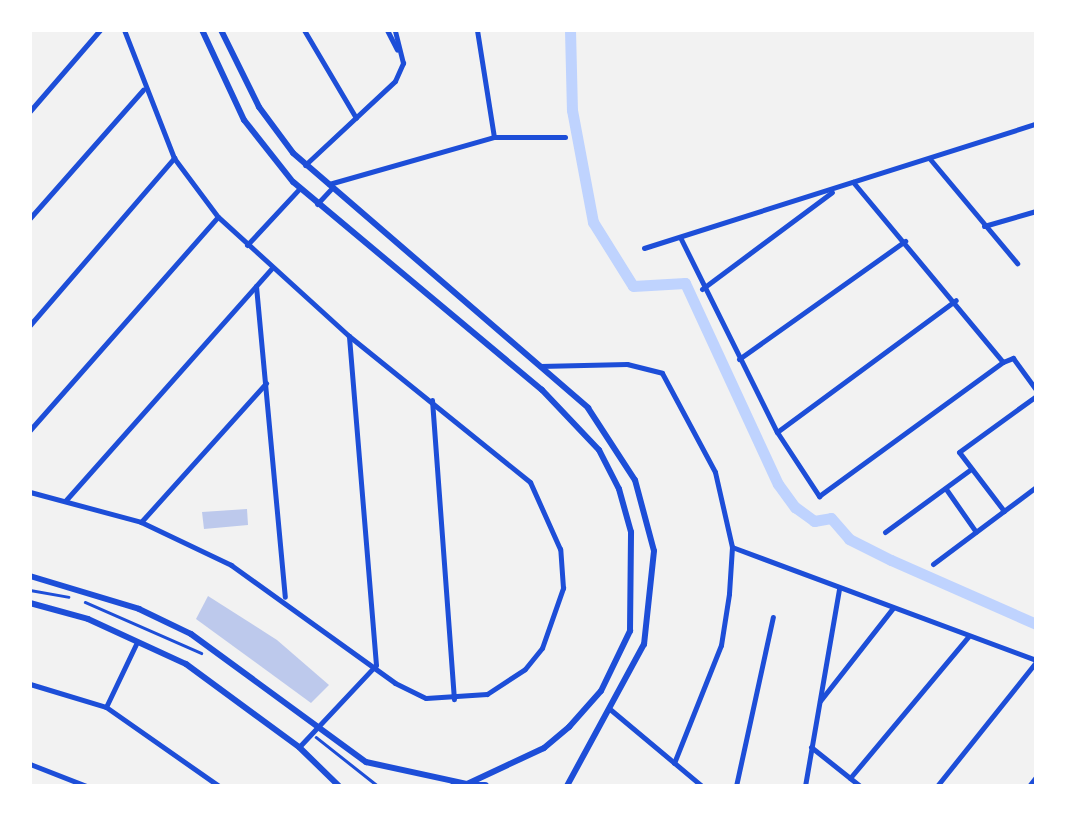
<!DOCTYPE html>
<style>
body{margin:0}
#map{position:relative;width:1066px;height:816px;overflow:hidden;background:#f2f2f2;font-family:"Sofia Sans Condensed",sans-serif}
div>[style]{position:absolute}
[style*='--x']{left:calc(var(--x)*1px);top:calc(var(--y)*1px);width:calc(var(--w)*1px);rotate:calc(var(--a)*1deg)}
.canal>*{height:11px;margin:-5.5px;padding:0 5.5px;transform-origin:5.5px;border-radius:5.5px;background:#bfd3fe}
.building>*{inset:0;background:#bdc9ec}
.path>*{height:2.5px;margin:-1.25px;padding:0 1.25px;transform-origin:1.25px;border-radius:1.25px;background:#1d4ed8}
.minor>*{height:5px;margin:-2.5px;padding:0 2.5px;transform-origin:2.5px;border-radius:2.5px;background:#1d4ed8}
.tertiary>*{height:6px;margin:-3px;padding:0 3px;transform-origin:3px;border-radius:3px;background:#1d4ed8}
.primary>*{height:8px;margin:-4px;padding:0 4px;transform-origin:4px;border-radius:4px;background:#1d4ed8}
span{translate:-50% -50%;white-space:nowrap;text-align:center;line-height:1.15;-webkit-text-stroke:8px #fff;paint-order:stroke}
.frame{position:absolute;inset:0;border:32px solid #fff;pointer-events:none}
</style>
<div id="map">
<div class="canal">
<i style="--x:570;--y:30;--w:80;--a:88.6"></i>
<i style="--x:572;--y:110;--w:114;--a:79.4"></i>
<i style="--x:593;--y:222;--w:75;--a:58"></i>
<i style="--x:633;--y:286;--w:52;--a:-3.3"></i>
<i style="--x:685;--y:283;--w:221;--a:65.2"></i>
<i style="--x:778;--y:484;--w:29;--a:54"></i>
<i style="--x:795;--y:507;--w:24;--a:36"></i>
<i style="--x:814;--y:521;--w:17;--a:-10"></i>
<i style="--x:831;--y:518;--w:28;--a:49"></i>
<i style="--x:849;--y:539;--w:47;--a:26.6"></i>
<i style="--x:891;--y:560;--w:158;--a:23.8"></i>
</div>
<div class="building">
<i style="clip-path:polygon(247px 509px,248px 525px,204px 529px,202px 512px)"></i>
<i style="clip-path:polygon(208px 596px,277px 640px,329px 685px,311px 703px,196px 619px)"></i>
</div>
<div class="path">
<i style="--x:30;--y:590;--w:39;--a:10"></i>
<i style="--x:85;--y:602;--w:127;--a:23.7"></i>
<i style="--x:316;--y:737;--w:79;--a:38.3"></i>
</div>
<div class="minor">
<i style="--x:304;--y:30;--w:102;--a:59.4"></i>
<i style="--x:387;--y:30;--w:22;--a:63"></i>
<i style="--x:477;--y:30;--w:108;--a:81"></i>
<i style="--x:30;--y:111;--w:107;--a:-49.2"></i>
<i style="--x:930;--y:159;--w:136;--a:50.1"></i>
<i style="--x:305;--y:165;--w:123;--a:-43"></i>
<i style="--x:395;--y:81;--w:20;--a:-66"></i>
<i style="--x:403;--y:63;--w:34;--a:-104"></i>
<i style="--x:853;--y:182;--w:234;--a:50.2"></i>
<i style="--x:329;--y:184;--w:172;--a:-15.9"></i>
<i style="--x:494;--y:137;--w:71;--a:0"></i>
<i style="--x:317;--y:204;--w:21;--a:-47"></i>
<i style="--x:30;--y:218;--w:171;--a:-48.6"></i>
<i style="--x:984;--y:226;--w:54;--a:-16.1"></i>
<i style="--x:681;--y:239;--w:216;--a:63.6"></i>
<i style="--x:777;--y:432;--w:77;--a:56.7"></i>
<i style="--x:819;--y:496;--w:228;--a:-36.1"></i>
<i style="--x:247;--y:245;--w:78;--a:-47.1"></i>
<i style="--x:644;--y:248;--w:411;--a:-17.6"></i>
<i style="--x:256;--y:286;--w:312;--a:84.7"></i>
<i style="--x:702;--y:289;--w:162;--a:-36.7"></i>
<i style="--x:30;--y:325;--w:221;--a:-49.2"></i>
<i style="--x:739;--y:359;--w:204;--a:-35.4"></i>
<i style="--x:1003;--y:362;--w:11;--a:-22"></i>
<i style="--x:1013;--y:358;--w:39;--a:54"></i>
<i style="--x:540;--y:366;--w:87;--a:-1.3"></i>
<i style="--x:627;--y:364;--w:36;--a:14"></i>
<i style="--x:662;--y:373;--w:112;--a:61.8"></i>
<i style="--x:715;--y:472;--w:77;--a:77.2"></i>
<i style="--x:732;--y:547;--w:47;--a:93.7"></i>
<i style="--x:729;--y:594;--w:52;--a:98.9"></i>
<i style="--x:721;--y:645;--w:127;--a:111.7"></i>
<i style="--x:432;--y:400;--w:300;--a:85.8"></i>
<i style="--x:30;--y:430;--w:284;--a:-48.6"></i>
<i style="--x:777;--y:432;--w:222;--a:-36.4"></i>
<i style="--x:946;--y:489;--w:52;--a:55.1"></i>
<i style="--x:30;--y:492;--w:115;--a:15.1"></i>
<i style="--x:141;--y:522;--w:100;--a:25.5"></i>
<i style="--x:231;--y:565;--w:202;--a:35.7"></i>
<i style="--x:395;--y:683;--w:34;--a:26"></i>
<i style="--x:426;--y:698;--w:61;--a:-3.8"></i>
<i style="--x:487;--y:694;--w:45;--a:-33.3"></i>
<i style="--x:525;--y:669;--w:27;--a:-51"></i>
<i style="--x:542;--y:648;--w:64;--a:-70.7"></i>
<i style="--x:563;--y:588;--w:39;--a:-94"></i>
<i style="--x:560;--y:549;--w:73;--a:-114.1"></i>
<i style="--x:530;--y:482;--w:233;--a:-141.1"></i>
<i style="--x:349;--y:336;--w:177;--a:-137.7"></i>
<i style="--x:218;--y:217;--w:74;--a:-126.7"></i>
<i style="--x:174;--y:158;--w:137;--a:-111.3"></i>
<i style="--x:66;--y:500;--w:309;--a:-48.4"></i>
<i style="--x:1004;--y:511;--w:74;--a:-127.3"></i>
<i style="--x:959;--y:452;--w:95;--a:-36"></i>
<i style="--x:141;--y:522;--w:187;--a:-48"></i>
<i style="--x:885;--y:532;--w:107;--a:-36.2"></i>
<i style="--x:732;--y:547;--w:324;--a:20.4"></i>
<i style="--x:933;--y:564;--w:129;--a:-36.8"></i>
<i style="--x:30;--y:684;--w:79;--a:16.8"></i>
<i style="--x:106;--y:707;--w:138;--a:35"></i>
<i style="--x:820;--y:701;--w:118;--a:-51.9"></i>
<i style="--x:106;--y:707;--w:72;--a:-64.5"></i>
<i style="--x:611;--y:710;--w:119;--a:39.9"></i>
<i style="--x:299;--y:747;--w:112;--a:-46.8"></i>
<i style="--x:376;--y:665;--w:330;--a:-94.7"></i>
<i style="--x:811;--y:747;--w:63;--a:38.5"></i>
<i style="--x:30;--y:764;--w:60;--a:21.4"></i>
<i style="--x:850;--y:778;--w:184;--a:-50.1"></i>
<i style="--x:736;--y:786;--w:173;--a:-77.7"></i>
<i style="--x:805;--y:786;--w:200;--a:-80.2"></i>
<i style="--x:937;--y:786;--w:159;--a:-51.4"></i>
<i style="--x:1029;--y:786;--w:11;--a:-52"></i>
</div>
<div class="tertiary">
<i style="--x:221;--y:30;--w:86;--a:63.7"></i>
<i style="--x:259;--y:107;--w:57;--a:53.5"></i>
<i style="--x:293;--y:153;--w:390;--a:40.8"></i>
<i style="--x:588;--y:408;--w:86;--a:56.9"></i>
<i style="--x:635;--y:480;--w:73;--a:75"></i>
<i style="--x:654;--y:551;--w:94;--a:96.1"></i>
<i style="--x:644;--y:644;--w:162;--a:118.5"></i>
<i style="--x:30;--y:576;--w:114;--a:16.8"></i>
<i style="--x:139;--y:609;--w:58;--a:25.7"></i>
<i style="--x:191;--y:634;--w:217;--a:36.2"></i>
<i style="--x:366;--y:762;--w:103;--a:12.3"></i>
<i style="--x:467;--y:784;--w:85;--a:-25.1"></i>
<i style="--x:544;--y:748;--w:33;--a:-40"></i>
<i style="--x:569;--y:727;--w:48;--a:-48.4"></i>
<i style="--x:601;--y:691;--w:67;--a:-64.2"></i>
<i style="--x:630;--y:631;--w:99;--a:-89.4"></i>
<i style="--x:631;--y:532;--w:45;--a:-105.6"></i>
<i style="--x:619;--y:489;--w:44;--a:-117.1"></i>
<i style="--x:599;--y:450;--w:83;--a:-133.5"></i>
<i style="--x:542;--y:390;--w:324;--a:-140.1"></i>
<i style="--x:293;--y:182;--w:79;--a:-128.3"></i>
<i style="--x:244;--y:120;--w:99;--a:-115"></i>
<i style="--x:30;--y:603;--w:60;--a:15.4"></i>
<i style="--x:88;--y:619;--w:108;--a:24.7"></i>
<i style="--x:186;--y:664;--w:140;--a:36.3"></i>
<i style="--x:299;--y:747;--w:56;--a:44.3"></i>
</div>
<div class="primary">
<i style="--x:454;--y:786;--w:31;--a:0"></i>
</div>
<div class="frame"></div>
</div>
